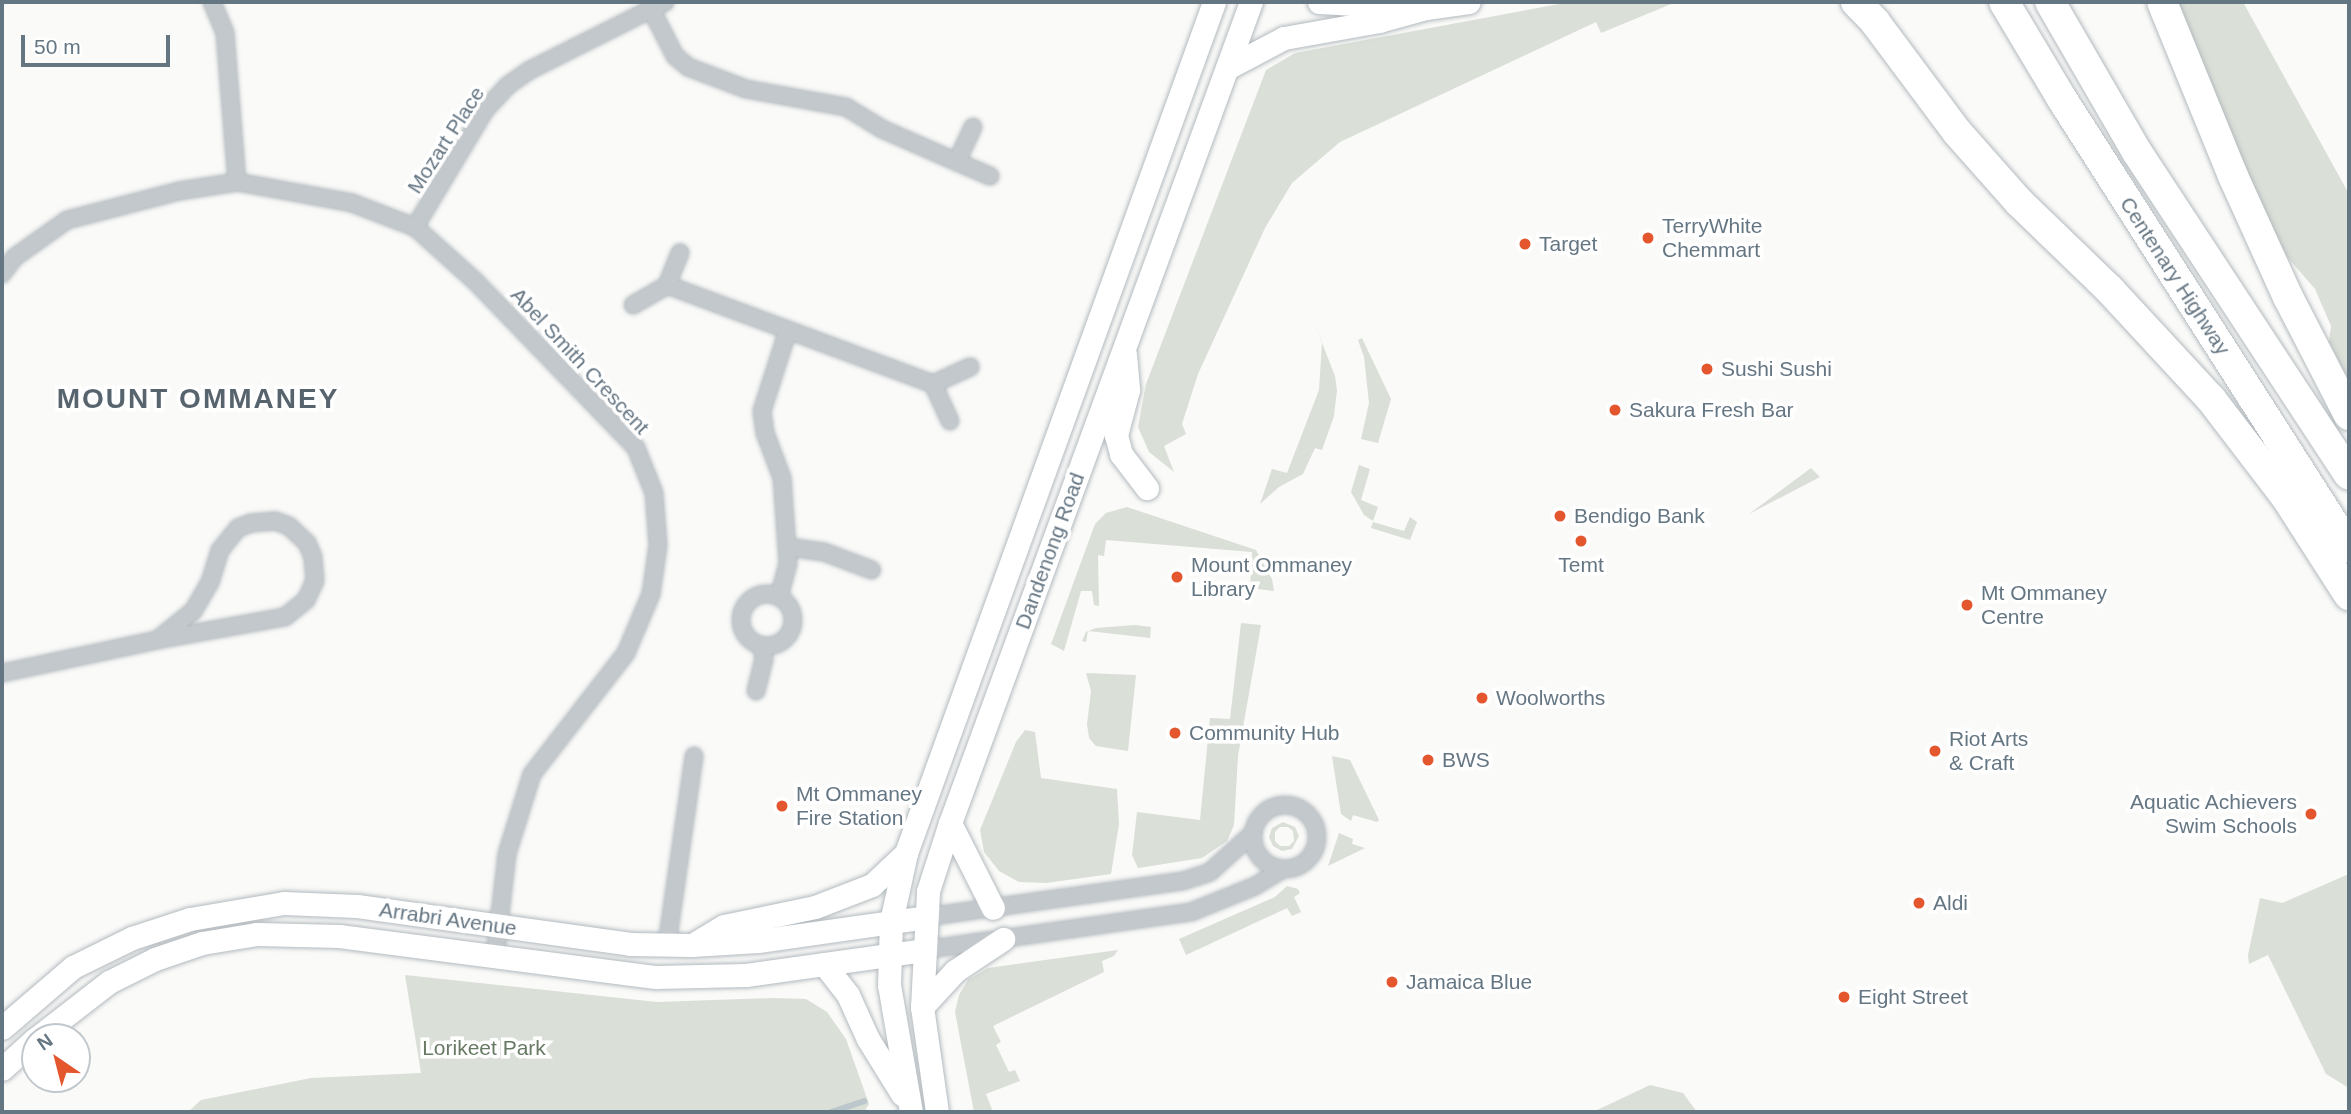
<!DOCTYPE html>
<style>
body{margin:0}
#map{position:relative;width:2351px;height:1114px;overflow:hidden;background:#fafaf8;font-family:Arial,sans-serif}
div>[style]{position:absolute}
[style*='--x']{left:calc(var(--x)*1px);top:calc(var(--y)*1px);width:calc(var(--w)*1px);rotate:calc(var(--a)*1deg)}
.green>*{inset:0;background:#dadfd7}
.stream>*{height:6px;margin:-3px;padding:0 3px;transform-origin:3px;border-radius:3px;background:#bbc7cb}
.roads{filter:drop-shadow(0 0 2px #b3babf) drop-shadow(0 0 2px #b3babf)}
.street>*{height:16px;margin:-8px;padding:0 8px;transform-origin:8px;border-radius:8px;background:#c3c8cc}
.street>.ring{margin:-8px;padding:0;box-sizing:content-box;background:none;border:16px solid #c3c8cc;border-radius:50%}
.secondary>*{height:23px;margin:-11.5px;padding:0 11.5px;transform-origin:11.5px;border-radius:11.5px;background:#fff}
.highway>*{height:30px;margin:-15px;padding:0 15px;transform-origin:15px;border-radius:15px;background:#fff}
.dots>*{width:19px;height:19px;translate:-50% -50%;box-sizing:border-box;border:4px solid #fff;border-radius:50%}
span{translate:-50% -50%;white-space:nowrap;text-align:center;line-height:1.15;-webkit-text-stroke:7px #fff;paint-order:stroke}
.street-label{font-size:21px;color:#657683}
.poi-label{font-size:21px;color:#657683}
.left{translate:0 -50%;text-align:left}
.right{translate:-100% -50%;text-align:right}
.park-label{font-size:21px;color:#687a64}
.district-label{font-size:28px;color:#57646e;font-weight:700;letter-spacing:2px}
.frame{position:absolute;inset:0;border:4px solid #657683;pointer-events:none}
.north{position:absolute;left:21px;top:1023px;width:70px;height:70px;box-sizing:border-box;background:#fff;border:2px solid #c1c8cd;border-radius:50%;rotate:325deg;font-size:19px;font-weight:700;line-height:28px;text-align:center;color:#657683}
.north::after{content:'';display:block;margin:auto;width:24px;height:32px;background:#e4572e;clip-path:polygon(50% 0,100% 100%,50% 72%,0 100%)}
.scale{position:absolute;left:21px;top:35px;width:149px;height:32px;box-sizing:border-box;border:4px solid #657683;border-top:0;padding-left:9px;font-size:21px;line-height:24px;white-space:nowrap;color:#657683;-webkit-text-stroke:5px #fff;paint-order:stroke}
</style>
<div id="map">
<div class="green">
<i style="clip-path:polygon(1570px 2px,1676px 2px,1601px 33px,1596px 22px,1340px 142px,1313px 165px,1292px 183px,1265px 228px,1198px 374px,1182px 424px,1186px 434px,1164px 446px,1174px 472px,1149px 452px,1138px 427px,1146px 384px,1266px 70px,1295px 53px)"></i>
<i style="clip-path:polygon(2173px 2px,2243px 2px,2349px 194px,2349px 381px,2329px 342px,2331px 326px,2315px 289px,2288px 258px,2267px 218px)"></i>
<i style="clip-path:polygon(1315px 325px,1335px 376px,1337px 390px,1334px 416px,1322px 450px,1315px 448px,1303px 474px,1279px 487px,1260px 504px,1272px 469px,1287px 473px,1319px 390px,1322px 342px)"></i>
<i style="clip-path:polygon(1362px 338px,1391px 399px,1378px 443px,1361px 439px,1369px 403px,1364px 357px,1358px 340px)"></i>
<i style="clip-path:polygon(1359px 465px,1370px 469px,1361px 500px,1378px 507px,1373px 521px,1364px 515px,1351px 492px)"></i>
<i style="clip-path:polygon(1811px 468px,1820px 477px,1749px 514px)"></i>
<i style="clip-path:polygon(1127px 507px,1256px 550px,1272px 579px,1274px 591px,1250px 588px,1252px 552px,1106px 540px,1104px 556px,1098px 555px,1099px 606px,1094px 605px,1092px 591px,1081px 591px,1064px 651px,1051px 644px,1095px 524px,1106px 513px)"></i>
<i style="clip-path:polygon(1410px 517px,1417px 522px,1410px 540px,1371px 528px,1373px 522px,1404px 531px)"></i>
<i style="clip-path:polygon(1241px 623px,1261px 625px,1238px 756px,1234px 825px,1227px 841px,1202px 858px,1138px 868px,1132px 855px,1137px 812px,1200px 820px,1210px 718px,1230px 719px)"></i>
<i style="clip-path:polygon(1135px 625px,1151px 627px,1150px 638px,1088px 631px,1086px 642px,1082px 641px,1086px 632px,1096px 628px)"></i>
<i style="clip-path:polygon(1086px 673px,1136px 675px,1128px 751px,1096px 746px,1089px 738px,1087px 724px,1091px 691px)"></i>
<i style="clip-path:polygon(1025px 730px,1035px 732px,1041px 778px,1117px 789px,1119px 824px,1111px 874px,1046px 883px,1019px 882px,999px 871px,984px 852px,980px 830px,1016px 742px)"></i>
<i style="clip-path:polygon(1332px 756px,1350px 760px,1379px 820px,1377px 822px,1353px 815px,1351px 821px,1341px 814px)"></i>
<i style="clip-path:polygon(evenodd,1283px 822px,1295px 827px,1299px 836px,1292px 849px,1282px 851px,1273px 846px,1269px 837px,1272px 828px,1283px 822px,1280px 827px,1288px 827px,1293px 831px,1294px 841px,1289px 846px,1280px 846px,1275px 841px,1275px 832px,1280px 827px)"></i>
<i style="clip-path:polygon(1339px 833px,1353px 839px,1352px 844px,1365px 848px,1328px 866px)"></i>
<i style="clip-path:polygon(2349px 874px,2349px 1088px,2326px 1074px,2268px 955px,2249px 964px,2248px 955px,2260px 898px,2282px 903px)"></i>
<i style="clip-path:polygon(1287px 886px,1298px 889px,1300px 893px,1294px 897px,1301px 912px,1292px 916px,1287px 908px,1186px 955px,1179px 939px,1275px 897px)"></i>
<i style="clip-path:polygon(1118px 950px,1114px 956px,1102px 961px,1104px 972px,993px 1026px,1001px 1042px,996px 1045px,1009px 1072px,1015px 1070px,1020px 1081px,986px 1094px,993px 1112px,974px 1112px,955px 1012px,959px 995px,968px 980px,988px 968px)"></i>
<i style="clip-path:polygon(405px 975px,657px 1002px,774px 998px,806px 999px,827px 1012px,846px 1039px,869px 1104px,864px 1112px,188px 1112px,201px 1100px,311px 1078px,421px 1073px)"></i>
<i style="clip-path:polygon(1650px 1085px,1683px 1093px,1697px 1112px,1593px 1112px)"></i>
</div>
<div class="stream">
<i style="--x:831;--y:1112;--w:35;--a:-18"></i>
</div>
<div class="roads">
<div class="street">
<i style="--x:212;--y:2;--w:34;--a:67"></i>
<i style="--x:225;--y:33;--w:149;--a:85.4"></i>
<i style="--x:651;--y:9;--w:53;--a:62.9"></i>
<i style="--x:675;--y:56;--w:17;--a:40"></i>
<i style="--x:688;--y:67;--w:62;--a:20.8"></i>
<i style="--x:746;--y:89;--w:102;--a:10.2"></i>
<i style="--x:846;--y:107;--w:42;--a:31.4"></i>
<i style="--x:882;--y:129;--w:82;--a:23.7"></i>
<i style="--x:973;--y:127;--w:38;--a:115"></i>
<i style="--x:957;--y:162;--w:36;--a:23"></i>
<i style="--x:415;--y:227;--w:136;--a:-59.1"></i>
<i style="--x:485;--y:110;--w:33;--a:-47"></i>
<i style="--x:507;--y:86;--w:28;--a:-35"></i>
<i style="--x:530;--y:70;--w:151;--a:-26.7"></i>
<i style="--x:2;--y:274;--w:21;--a:-53"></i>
<i style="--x:15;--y:257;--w:64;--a:-35.4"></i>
<i style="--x:67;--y:220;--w:116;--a:-14.5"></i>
<i style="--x:179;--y:191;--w:59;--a:-8.8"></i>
<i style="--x:237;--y:182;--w:117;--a:10.3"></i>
<i style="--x:352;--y:203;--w:67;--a:20.9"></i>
<i style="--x:415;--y:227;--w:81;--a:42"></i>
<i style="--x:475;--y:281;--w:232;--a:46"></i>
<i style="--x:636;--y:448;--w:48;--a:68.2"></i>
<i style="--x:654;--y:493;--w:52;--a:85.6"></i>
<i style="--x:658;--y:545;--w:49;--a:98.1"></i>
<i style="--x:651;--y:594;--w:64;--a:113"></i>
<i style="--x:626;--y:653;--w:153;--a:127.8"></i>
<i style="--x:532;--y:774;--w:84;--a:107.4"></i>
<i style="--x:507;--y:854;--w:104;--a:96.6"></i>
<i style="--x:667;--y:285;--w:284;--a:20.4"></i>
<i style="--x:633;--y:305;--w:39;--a:-30"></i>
<i style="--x:667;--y:285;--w:35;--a:-68"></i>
<i style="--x:950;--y:421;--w:41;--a:-114.7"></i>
<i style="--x:933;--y:384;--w:41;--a:-24.7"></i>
<i style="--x:788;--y:547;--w:36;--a:8"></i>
<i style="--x:824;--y:552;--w:51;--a:20.6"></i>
<i class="ring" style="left:741px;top:594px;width:36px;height:36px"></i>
<i style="--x:779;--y:597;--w:35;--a:-75"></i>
<i style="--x:788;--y:563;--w:85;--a:-94"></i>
<i style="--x:782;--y:478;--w:48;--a:-110.7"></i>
<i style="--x:765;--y:433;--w:22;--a:-98"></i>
<i style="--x:762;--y:411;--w:85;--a:-72.2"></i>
<i style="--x:2;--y:673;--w:158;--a:-12"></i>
<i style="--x:157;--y:640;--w:130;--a:-10.2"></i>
<i style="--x:285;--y:617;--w:27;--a:-39"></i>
<i style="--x:306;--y:600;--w:21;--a:-65"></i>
<i style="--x:315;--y:581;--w:24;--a:-95"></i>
<i style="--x:313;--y:557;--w:15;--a:-113"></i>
<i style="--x:307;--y:543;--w:25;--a:-137"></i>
<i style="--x:289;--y:526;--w:15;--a:-160"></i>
<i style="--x:275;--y:521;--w:24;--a:175"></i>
<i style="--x:251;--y:523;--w:14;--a:159"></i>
<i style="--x:238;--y:528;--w:28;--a:129"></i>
<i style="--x:220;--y:550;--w:34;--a:107"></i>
<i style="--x:210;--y:582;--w:34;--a:120"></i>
<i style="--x:193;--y:611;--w:46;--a:141.1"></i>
<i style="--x:756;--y:691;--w:33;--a:-76"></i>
<i style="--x:764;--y:659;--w:13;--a:-99"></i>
<i class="ring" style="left:1253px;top:805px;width:48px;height:48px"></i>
<i style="--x:926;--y:917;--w:260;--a:-8"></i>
<i style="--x:1183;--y:881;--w:28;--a:-18"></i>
<i style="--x:1210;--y:872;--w:57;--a:-42.1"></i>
<i style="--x:667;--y:944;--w:190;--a:-81.8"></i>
<i style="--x:923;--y:950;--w:271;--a:-8.1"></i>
<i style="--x:1191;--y:912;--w:69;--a:-22.1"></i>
<i style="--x:1255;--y:886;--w:33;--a:-31"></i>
</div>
<div class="secondary">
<i style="--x:1319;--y:2;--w:107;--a:3.2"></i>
<i style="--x:1426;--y:8;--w:43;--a:-7.9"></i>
<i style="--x:1227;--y:68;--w:64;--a:-27.8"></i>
<i style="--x:1284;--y:38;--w:97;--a:-10.1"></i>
<i style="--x:1379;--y:21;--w:49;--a:-15.5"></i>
<i style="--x:1125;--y:354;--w:36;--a:85"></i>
<i style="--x:1128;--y:390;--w:47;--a:104.9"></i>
<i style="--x:1116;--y:435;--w:20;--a:75"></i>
<i style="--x:1121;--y:454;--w:43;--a:52.6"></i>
<i style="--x:950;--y:823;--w:95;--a:63.2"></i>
<i style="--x:697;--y:942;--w:31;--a:-31"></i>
<i style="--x:724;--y:926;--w:93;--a:-11.8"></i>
<i style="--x:815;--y:907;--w:61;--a:-21.1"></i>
<i style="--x:872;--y:885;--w:47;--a:-43.3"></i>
<i style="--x:824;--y:964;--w:39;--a:52"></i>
<i style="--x:848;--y:995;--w:48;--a:65.6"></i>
<i style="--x:868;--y:1039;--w:65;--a:58.3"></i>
<i style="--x:922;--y:1007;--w:49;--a:-47.5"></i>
<i style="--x:955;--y:971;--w:58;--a:-33.7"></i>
<i style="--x:2;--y:1028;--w:94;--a:-40.7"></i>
<i style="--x:73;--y:967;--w:66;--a:-26.2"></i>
<i style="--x:132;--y:938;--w:61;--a:-18.1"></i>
<i style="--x:190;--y:919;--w:95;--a:-9.7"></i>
<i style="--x:284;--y:903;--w:73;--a:2.4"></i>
<i style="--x:357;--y:906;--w:276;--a:7.9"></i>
<i style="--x:630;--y:944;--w:62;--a:0.9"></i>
<i style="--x:692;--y:945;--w:66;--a:-3.5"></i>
<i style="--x:758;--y:941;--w:170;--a:-8.1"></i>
<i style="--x:38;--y:1037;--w:90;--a:-37.8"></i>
<i style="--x:109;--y:982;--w:51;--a:-26.6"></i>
<i style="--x:155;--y:959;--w:50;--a:-18.8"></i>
<i style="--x:202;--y:943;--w:56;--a:-9.3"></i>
<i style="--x:257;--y:934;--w:82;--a:1.4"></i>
<i style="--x:339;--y:936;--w:320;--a:7.4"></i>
<i style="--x:656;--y:977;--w:90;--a:-1.3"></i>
<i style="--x:746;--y:975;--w:179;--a:-8"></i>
<i style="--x:2;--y:1069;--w:45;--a:-42.3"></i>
<i style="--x:911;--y:1112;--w:129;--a:-99.8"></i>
<i style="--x:889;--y:985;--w:63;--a:-88.2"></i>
<i style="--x:891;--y:922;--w:71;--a:-77.7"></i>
<i style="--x:906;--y:853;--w:905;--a:-70.1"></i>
<i style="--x:937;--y:1112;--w:106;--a:-98.1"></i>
<i style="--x:922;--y:1007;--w:116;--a:-87"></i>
<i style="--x:928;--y:891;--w:71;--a:-72.1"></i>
<i style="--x:950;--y:823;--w:874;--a:-69.87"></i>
</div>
<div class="highway">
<i style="--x:1856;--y:2;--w:28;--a:46"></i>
<i style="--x:1875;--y:22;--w:137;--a:53.3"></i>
<i style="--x:1957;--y:132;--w:94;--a:48.5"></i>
<i style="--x:2019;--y:202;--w:127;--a:44"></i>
<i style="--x:2110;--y:290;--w:149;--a:47.2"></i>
<i style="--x:2211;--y:399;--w:123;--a:52.6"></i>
<i style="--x:2286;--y:497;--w:117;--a:57.3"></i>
<i style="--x:2004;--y:2;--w:113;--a:59.1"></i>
<i style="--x:2062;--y:99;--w:533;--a:57.41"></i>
<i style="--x:2050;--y:2;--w:173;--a:59.9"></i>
<i style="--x:2137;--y:152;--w:386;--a:56.7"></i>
<i style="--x:2162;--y:2;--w:188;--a:67.8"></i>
<i style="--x:2233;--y:176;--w:133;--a:65.6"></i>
<i style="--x:2288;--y:297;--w:133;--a:62.7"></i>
</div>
</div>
<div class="dots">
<i style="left:1648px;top:238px;background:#e4572e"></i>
<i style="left:1525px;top:244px;background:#e4572e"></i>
<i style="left:1707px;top:369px;background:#e4572e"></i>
<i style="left:1615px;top:410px;background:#e4572e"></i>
<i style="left:1560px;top:516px;background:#e4572e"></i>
<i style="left:1581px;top:541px;background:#e4572e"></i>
<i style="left:1177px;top:577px;background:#e4572e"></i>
<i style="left:1967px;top:605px;background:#e4572e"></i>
<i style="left:1482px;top:698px;background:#e4572e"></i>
<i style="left:1175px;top:733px;background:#e4572e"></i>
<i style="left:1935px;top:751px;background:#e4572e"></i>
<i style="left:1428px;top:760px;background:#e4572e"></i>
<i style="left:782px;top:806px;background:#e4572e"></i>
<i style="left:2311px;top:814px;background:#e4572e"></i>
<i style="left:1919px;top:903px;background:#e4572e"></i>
<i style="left:1392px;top:982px;background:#e4572e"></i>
<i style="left:1844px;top:997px;background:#e4572e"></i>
</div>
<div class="street-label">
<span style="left:446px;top:140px;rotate:-57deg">Mozart Place</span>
<span style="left:2175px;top:276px;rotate:57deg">Centenary Highway</span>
<span style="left:580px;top:361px;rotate:47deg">Abel Smith Crescent</span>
<span style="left:1050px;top:551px;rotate:-70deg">Dandenong Road</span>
<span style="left:448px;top:919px;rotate:8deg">Arrabri Avenue</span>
</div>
<div class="poi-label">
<span class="left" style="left:1662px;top:238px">TerryWhite<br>Chemmart</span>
<span class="left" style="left:1539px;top:244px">Target</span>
<span class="left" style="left:1721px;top:369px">Sushi Sushi</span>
<span class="left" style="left:1629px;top:410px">Sakura Fresh Bar</span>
<span class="left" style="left:1574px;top:516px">Bendigo Bank</span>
<span class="left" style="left:1191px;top:577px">Mount Ommaney<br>Library</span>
<span style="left:1581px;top:565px">Temt</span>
<span class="left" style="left:1981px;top:605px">Mt Ommaney<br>Centre</span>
<span class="left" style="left:1496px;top:698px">Woolworths</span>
<span class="left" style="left:1189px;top:733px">Community Hub</span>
<span class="left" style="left:1949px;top:751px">Riot Arts<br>&amp; Craft</span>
<span class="left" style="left:1442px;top:760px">BWS</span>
<span class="left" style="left:796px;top:806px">Mt Ommaney<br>Fire Station</span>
<span class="right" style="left:2297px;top:814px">Aquatic Achievers<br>Swim Schools</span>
<span class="left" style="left:1933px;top:903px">Aldi</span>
<span class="left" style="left:1406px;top:982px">Jamaica Blue</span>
<span class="left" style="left:1858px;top:997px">Eight Street</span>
</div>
<div class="park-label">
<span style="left:484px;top:1048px">Lorikeet Park</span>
</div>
<div class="district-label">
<span style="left:198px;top:399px">MOUNT OMMANEY</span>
</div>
<div class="frame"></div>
<div class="north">N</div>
<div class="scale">50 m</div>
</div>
